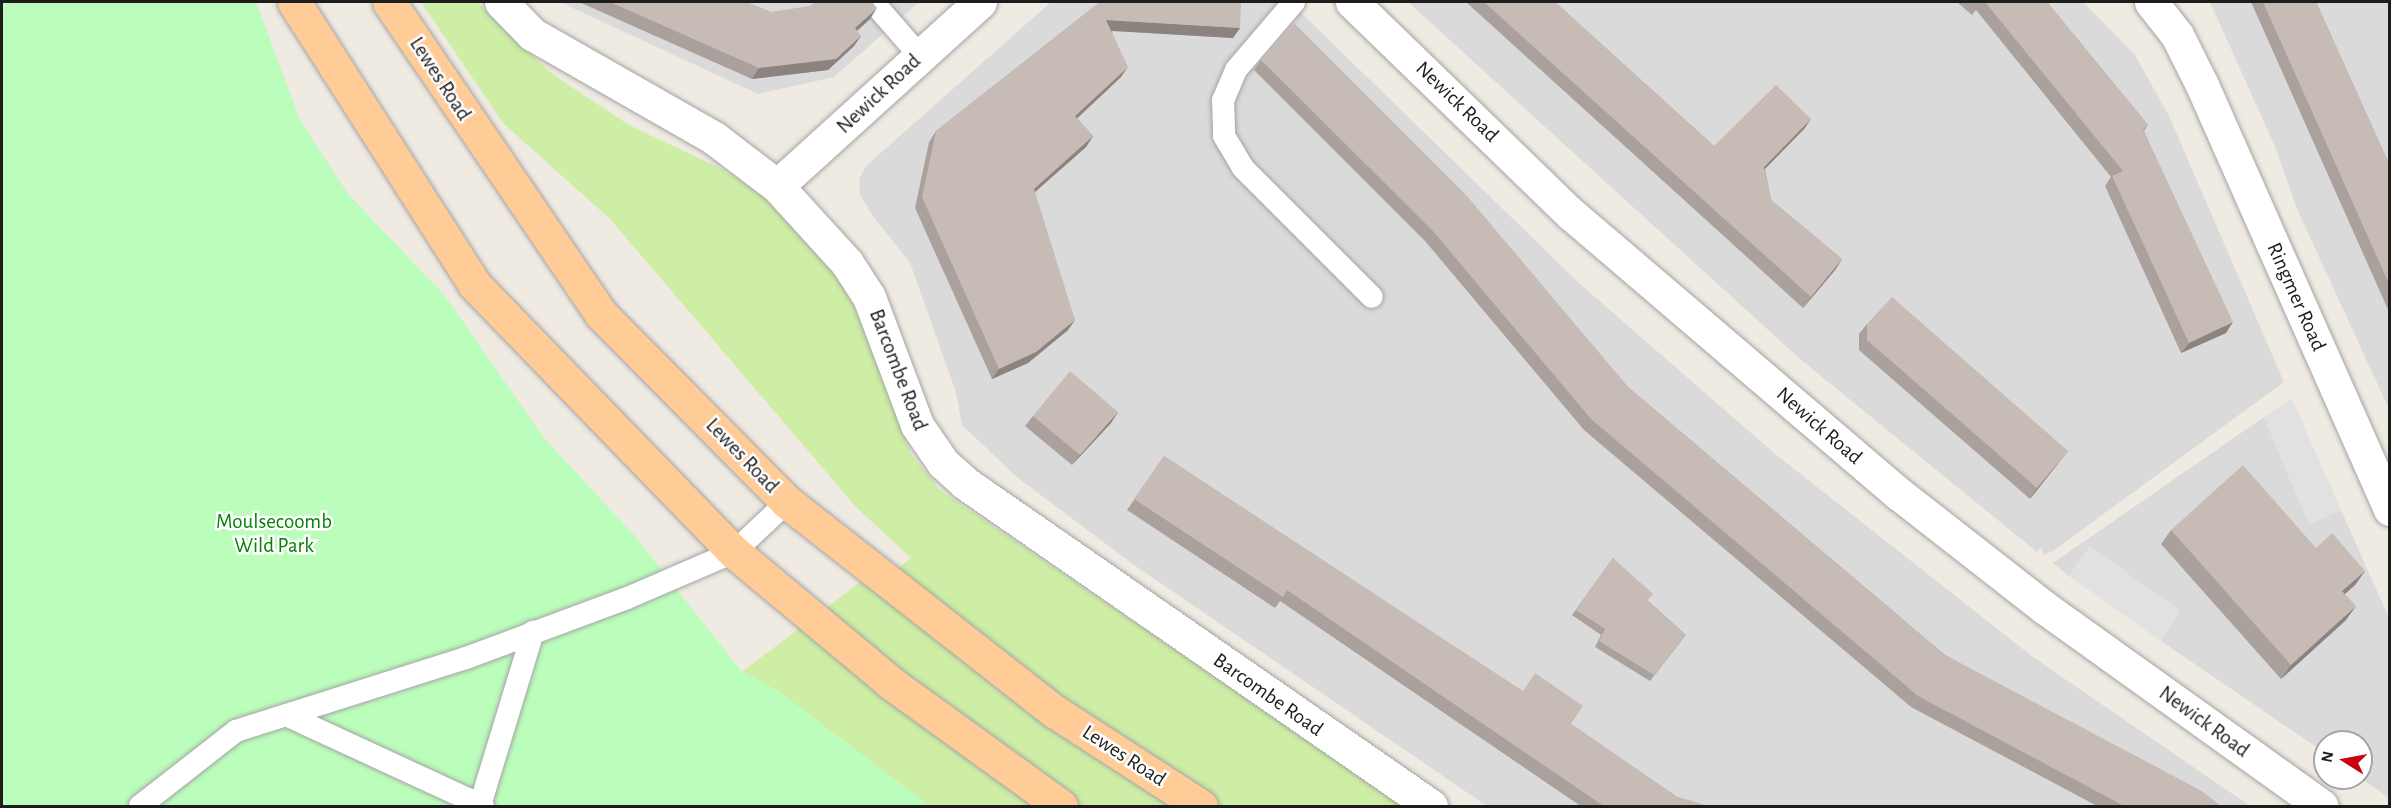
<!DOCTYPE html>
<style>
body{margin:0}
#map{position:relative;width:2391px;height:808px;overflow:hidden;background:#efeae2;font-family:"Alegreya Sans",sans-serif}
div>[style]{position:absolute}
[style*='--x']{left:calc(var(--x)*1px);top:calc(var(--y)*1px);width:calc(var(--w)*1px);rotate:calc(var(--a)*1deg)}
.residential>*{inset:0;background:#dbdada}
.grass>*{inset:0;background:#cdeea4}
.park>*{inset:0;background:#bbfdbb}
.parking>*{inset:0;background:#e1e1e1}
.roads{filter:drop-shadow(0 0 2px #a4a4a4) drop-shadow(0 0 2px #a4a4a4)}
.lane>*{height:22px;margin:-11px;padding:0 11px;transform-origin:11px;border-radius:11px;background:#fff}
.street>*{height:33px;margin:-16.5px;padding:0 16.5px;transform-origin:16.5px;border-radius:16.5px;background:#fff}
.primary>*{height:33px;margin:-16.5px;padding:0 16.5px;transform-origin:16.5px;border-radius:16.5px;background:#ffcb97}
.wall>*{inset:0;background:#aba19c}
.shaded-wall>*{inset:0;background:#8b837f}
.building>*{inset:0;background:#c7bbb5}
span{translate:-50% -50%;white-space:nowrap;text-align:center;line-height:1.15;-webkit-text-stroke:5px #fff;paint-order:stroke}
.street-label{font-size:21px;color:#1d1d1d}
.park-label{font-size:21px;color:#038305}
.frame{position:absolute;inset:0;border:3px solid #1d1d1d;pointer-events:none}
.north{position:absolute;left:2313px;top:730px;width:60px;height:60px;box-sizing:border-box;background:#fff;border:2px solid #a5a5a5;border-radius:50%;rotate:281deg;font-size:16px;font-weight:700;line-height:24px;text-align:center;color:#1d1d1d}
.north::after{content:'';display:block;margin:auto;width:21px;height:27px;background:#ca000f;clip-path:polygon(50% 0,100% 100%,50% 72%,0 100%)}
</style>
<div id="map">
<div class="residential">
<i style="clip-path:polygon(560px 2px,919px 2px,834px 77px,758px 94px)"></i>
<i style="clip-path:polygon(1051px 2px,1290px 2px,1580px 284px,1774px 453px,2033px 657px,2250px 806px,1487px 806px,1134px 565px,1018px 478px,962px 425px,956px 392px,910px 263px,873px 216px,860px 195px,859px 179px,866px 166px)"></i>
<i style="clip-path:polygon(1408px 2px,2083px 2px,2135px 55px,2169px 116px,2284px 382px,2053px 551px,2044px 555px,2041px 547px,2037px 552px,1800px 359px)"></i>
<i style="clip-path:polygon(2210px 2px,2389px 2px,2389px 409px,2297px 209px,2276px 149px)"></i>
<i style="clip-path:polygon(2264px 417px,2309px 524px,2341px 510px,2389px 618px,2389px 798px,2361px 778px,2361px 742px,2325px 742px,2325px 753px,2161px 641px,2180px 611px,2090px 547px,2069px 576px,2053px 563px)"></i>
</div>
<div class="grass">
<i style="clip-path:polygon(421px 2px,477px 2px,551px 73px,588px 98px,629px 125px,724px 170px,769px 200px,833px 271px,850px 299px,874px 347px,911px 454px,940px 490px,1405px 806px,930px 806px,778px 691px,742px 672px,863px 580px,874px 587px,911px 558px,857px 508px,610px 219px,503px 123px)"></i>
</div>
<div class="park">
<i style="clip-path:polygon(2px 2px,256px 2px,300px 120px,348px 194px,445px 296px,544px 438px,634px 535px,742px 672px,778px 691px,930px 806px,2px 806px)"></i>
</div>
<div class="parking">
<i style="clip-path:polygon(2292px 399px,2341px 510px,2309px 524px,2264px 417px)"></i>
<i style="clip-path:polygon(2089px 547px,2180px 611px,2161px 641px,2069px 576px)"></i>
</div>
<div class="roads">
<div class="lane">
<i style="--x:873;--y:2;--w:72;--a:49"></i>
<i style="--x:1294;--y:2;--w:89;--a:130.5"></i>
<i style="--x:1236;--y:70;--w:33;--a:113"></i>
<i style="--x:1223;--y:100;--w:36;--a:88"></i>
<i style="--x:1224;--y:136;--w:37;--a:59"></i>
<i style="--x:1243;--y:168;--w:182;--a:45"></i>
<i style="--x:286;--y:715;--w:217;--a:24.8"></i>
<i style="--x:481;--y:802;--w:178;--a:-73"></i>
<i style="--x:140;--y:806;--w:122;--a:-38"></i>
<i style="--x:236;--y:731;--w:241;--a:-17.6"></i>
<i style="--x:466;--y:658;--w:170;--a:-20.4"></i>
<i style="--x:625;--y:599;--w:119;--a:-23.3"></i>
<i style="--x:734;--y:552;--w:73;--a:-43.3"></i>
</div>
<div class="street">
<i style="--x:501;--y:2;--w:45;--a:45.9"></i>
<i style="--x:532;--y:34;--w:210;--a:29.7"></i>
<i style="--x:714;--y:138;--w:79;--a:37.3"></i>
<i style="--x:777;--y:186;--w:104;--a:47.7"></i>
<i style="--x:847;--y:263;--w:40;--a:57.1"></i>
<i style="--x:869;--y:297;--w:137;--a:69.4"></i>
<i style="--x:917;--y:425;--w:46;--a:55.6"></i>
<i style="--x:943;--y:463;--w:30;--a:42"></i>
<i style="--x:965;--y:483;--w:567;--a:34.73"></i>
<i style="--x:1352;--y:2;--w:305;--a:44.1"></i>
<i style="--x:1571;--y:214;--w:431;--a:40.5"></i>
<i style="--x:1899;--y:494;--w:185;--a:38"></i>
<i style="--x:2045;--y:608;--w:340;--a:35.6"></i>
<i style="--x:2151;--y:2;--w:42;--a:51.8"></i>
<i style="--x:2177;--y:35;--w:56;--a:63.4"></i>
<i style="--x:2202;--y:85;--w:464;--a:66.1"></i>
<i style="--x:777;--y:186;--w:274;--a:-42.2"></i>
</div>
<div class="primary">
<i style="--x:294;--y:2;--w:335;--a:57.4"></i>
<i style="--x:474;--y:284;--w:373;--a:45.9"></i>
<i style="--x:734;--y:552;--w:204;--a:39.8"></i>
<i style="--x:891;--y:683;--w:210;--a:35.9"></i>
<i style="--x:389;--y:2;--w:377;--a:55.8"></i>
<i style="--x:601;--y:314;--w:264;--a:45.3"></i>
<i style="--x:787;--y:502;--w:339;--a:38.1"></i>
<i style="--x:1054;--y:711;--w:175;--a:32.9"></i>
</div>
</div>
<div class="wall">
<i style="clip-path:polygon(579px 2px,746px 2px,771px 12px,870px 19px,857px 31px,854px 46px,828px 70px,752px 79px)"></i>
<i style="clip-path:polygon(1100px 2px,1240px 28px,1233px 38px,1112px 31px,1121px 77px,1077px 118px,1093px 136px,1086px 147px,1035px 192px,1068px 330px,1028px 363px,992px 379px,915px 208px,929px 142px,936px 131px)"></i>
<i style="clip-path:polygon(1466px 2px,1555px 2px,1714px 146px,1811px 119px,1804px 129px,1765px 169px,1771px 200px,1842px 259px,1835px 270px,1803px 308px)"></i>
<i style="clip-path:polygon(1957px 2px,2047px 2px,2148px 125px,2144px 131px,2226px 333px,2181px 353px,2105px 186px,2111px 177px,1976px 10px,1972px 15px)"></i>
<i style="clip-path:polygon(2251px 2px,2316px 2px,2390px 166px,2390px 314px)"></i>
<i style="clip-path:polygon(1261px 60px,1629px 388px,1945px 655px,2223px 807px,2099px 807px,1911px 707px,1584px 430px,1425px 241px,1254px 70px)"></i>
<i style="clip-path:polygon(1867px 324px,2068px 451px,2060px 461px,2030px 499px,1859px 350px,1859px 334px)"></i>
<i style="clip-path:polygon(1118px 412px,1111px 423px,1072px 465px,1025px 426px,1033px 416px)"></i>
<i style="clip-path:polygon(1164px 456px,1571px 724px,1677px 797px,1711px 807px,1582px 807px,1280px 601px,1275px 608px,1127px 510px)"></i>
<i style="clip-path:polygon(2171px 530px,2316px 548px,2365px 571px,2355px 585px,2345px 594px,2346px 620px,2281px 679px,2161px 544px)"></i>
<i style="clip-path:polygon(1613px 558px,1648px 601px,1686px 635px,1650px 681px,1595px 647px,1601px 635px,1572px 615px)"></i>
</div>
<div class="shaded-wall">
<i style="clip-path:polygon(877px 8px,870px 19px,848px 39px,855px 28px)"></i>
<i style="clip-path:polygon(1106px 20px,1240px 28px,1233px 38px,1099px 30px)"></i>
<i style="clip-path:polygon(861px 36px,854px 46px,828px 70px,752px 79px,759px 68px)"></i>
<i style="clip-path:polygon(1128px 67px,1121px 77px,1068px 127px,1075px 116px)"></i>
<i style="clip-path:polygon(1811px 119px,1804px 129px,1757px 177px,1764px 167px)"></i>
<i style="clip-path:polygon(1093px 136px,1086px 147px,1027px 199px,1034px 189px)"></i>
<i style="clip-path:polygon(1842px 259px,1835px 270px,1803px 308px,1811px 297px)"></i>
<i style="clip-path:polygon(1075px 320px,1068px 330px,1028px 363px,992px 379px,999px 369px)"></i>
<i style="clip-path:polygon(2233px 322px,2226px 333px,2181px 353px,2189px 343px)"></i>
<i style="clip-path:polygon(1118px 412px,1111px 423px,1072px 465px,1080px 455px)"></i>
<i style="clip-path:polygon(2068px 451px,2060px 461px,2030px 499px,2037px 488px)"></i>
<i style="clip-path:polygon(2365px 571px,2355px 585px,2332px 605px,2342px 591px)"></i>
<i style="clip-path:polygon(2356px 606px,2346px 620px,2281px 679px,2291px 665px)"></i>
</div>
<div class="building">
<i style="clip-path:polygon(610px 2px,746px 2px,771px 12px,809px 6px,816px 2px,872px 2px,877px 8px,855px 28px,861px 36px,836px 59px,759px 68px)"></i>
<i style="clip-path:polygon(1100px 2px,1241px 2px,1240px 28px,1106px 20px,1128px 67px,1075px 116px,1093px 136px,1034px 189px,1075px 320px,1036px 352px,999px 369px,922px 197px,936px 131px)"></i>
<i style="clip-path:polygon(1484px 2px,1555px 2px,1714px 146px,1776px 85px,1811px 119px,1764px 167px,1771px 200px,1842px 259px,1811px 297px)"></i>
<i style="clip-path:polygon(1985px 2px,2047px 2px,2148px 125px,2143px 129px,2233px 322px,2189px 343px,2112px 176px,2123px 171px)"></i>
<i style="clip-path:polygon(2263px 2px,2316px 2px,2390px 166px,2390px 286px)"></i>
<i style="clip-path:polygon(1294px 23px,1467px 196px,1629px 388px,1945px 655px,2200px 790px,2223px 807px,2126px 807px,1918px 696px,1591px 419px,1432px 230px,1261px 60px)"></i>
<i style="clip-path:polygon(1892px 297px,2068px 451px,2037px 488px,1867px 340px,1867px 324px)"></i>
<i style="clip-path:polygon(1070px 371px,1118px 412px,1080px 455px,1033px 416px)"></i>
<i style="clip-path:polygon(1164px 456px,1523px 691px,1535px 673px,1583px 706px,1571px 724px,1677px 797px,1711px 807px,1605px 807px,1287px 590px,1283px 597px,1134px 499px)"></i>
<i style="clip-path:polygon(2243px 465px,2316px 548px,2332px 533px,2365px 571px,2342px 591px,2356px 606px,2291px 665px,2171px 530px)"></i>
<i style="clip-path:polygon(1613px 558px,1653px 594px,1647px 601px,1686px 635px,1654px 675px,1599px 641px,1605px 629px,1576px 610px)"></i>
</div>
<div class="street-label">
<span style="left:440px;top:79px;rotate:57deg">Lewes Road</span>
<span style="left:879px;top:94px;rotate:-43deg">Newick Road</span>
<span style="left:1457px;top:102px;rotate:44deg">Newick Road</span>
<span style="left:2296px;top:297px;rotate:66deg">Ringmer Road</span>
<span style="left:898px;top:370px;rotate:69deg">Barcombe Road</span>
<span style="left:1819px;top:426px;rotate:41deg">Newick Road</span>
<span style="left:742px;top:456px;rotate:46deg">Lewes Road</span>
<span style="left:1268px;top:695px;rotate:35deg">Barcombe Road</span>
<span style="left:2204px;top:722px;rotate:36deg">Newick Road</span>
<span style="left:1124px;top:756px;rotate:33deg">Lewes Road</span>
</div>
<div class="park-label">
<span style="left:274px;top:534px">Moulsecoomb<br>Wild Park</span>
</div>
<div class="frame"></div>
<div class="north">N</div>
</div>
